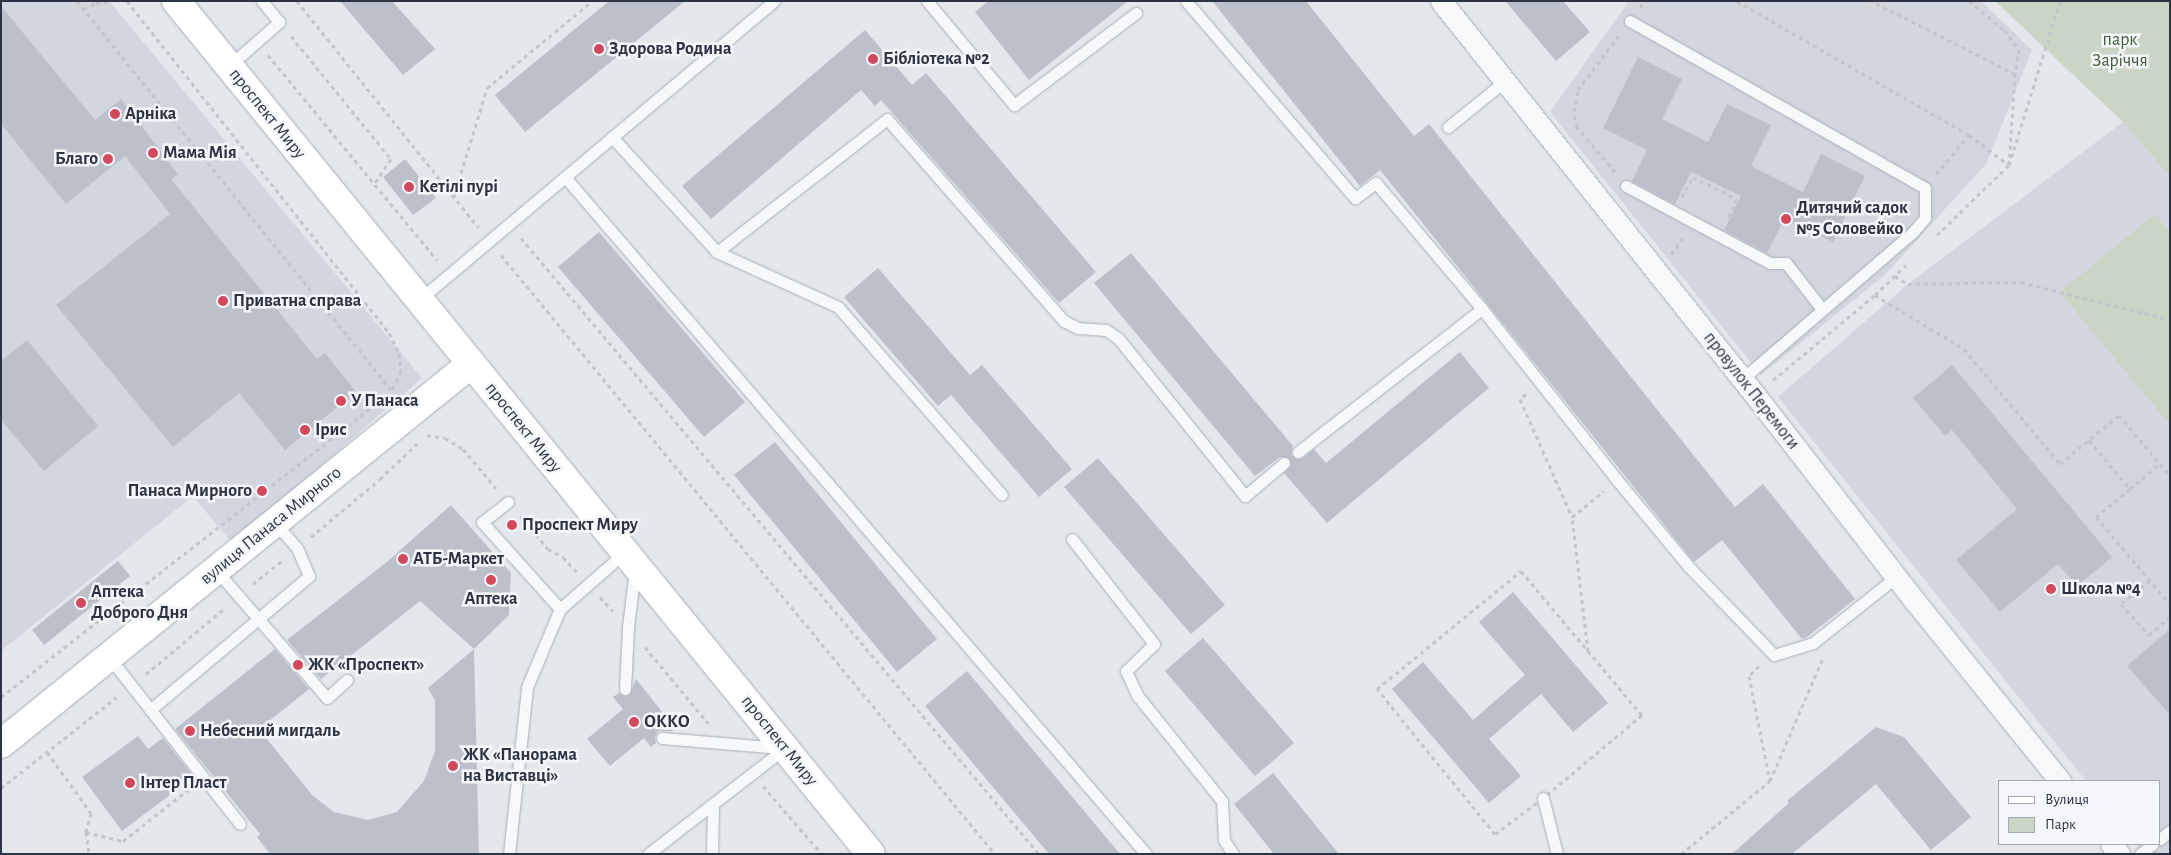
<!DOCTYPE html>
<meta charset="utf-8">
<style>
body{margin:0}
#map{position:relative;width:2171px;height:855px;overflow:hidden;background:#e4e7ec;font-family:"Alegreya Sans",sans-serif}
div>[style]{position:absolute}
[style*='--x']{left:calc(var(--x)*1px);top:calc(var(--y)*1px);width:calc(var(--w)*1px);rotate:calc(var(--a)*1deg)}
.built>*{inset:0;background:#d2d6de}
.green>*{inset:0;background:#c9d6c5}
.building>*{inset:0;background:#bbc0ca}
.path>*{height:3px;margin-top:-1.5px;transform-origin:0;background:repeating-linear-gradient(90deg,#c2c5cb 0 4px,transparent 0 8px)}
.roads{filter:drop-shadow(0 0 1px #a9aeb7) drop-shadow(0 0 1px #a9aeb7)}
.lane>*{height:11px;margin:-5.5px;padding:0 5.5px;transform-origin:5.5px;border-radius:5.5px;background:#f7f8fa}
.street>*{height:21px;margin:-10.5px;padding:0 10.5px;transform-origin:10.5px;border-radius:10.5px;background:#f7f8fa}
.secondary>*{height:28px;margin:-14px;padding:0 14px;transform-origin:14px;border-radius:14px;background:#fff}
.primary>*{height:28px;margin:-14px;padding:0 14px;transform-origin:14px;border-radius:14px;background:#fff}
.dots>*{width:14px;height:14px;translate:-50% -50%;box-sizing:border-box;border:2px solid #f4f6f9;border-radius:50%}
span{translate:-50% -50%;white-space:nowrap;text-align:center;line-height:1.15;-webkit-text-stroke:5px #f4f6f9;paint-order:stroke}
.park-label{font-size:18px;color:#3f6138}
.poi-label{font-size:18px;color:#2b3445;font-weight:700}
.left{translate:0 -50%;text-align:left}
.right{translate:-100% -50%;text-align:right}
.street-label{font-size:18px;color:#2b3445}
.frame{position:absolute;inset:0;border:2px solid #2b3445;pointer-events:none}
.legend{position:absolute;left:1998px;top:780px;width:162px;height:65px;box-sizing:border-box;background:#f4f6f9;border:1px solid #a4a8b1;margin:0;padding:6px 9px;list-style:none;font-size:15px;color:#2b3445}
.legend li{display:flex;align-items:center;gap:10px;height:25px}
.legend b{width:25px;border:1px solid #a4a8b1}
</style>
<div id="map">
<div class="built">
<i style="clip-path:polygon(1px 1px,109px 1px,422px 378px,232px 543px,193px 496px,1px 651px)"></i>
<i style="clip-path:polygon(1629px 1px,1981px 1px,2032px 50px,1986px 164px,1886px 274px,1761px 375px,1550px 112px)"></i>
<i style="clip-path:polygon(2123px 122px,2170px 177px,2170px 854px,2144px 854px,2136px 844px,2160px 844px,2160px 781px,2086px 781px,1778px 397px,1908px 284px)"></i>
</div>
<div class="green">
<i style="clip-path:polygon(1995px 1px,2170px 1px,2170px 177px,2123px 122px)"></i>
<i style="clip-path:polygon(2155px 214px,2170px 232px,2170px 425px,2060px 292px)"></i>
</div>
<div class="building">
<i style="clip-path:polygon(340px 1px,392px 1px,435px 49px,403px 75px)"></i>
<i style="clip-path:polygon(609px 1px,685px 1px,525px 132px,495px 95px)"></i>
<i style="clip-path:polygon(988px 1px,1128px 1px,1029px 80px,975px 12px)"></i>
<i style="clip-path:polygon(1212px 1px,1306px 1px,1414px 136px,1429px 124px,1735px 507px,1763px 484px,1855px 599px,1807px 637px,1802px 639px,1722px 540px,1694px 562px,1380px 170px,1360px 186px)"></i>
<i style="clip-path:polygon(1505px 1px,1563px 1px,1590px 32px,1556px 61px)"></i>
<i style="clip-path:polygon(1px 6px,95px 120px,121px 99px,178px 174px,171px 179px,317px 359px,325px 353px,356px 392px,285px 450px,239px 393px,173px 447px,56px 305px,170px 214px,125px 156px,66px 204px,1px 124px)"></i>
<i style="clip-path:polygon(865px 30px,912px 85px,926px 73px,1096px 272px,1059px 303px,881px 100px,875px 106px,861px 90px,711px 219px,682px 186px)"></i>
<i style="clip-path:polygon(1638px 57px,1682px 79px,1662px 119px,1708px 142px,1727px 104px,1771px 125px,1751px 166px,1803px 192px,1821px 154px,1865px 176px,1833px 242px,1785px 218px,1767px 253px,1724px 230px,1741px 196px,1691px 172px,1675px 204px,1632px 181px,1647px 150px,1603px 128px)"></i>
<i style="clip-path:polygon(405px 159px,436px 198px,413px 215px,383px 177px)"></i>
<i style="clip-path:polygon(599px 232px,745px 402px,704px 437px,558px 267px)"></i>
<i style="clip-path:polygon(1131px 253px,1293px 446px,1291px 454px,1296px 459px,1303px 458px,1314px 449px,1326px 463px,1460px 352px,1489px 388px,1327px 523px,1284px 473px,1291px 465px,1289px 458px,1280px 457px,1255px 476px,1094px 283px)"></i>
<i style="clip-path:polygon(878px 268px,970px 375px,982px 365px,1072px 469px,1039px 497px,951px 395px,938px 406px,844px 297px)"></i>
<i style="clip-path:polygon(27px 340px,98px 426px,44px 471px,1px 420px,1px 361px)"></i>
<i style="clip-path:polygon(1952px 365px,2112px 557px,2077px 586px,2058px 564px,2000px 612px,1956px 560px,2017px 509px,1952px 430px,1945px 436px,1913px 398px)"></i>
<i style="clip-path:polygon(775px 442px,937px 639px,897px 672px,734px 475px)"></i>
<i style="clip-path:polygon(1098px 458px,1225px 605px,1191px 634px,1064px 487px)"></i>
<i style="clip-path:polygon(451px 505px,511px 573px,509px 615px,474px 649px,420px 601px,321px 679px,287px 640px,388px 561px)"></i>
<i style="clip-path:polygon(118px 561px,130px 576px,44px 645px,32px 630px)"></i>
<i style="clip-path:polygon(1513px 592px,1608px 703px,1573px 732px,1541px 694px,1489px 739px,1521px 776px,1489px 803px,1392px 689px,1423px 662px,1473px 720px,1525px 675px,1479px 622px)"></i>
<i style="clip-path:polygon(2170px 629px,2170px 715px,2127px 666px)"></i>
<i style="clip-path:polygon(1203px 638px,1294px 743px,1255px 776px,1165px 671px)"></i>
<i style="clip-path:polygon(275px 649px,309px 689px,259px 729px,312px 795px,334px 812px,368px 820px,397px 812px,424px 781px,435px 751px,435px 701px,428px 688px,474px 649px,479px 854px,270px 854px,257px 837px,260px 834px,175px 729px)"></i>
<i style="clip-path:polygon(967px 671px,1120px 854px,1049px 854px,925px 706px)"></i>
<i style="clip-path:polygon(636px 679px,675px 728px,671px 731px,658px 731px,655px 737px,656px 743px,651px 747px,644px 738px,610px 766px,587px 739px,623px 709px,613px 697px,619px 693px,624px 696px,629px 695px)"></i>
<i style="clip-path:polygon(1876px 727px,1904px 737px,1971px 817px,1931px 850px,1876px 784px,1792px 854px,1732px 854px,1789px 803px,1787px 801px)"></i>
<i style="clip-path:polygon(138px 736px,148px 749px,163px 738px,194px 777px,122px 831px,82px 777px)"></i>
<i style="clip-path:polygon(1273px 773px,1339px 854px,1274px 854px,1234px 804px)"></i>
</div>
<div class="path">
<i style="--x:77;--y:1;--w:501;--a:51.07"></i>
<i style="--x:127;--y:1;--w:423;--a:51.7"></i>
<i style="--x:389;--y:333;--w:22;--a:63"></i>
<i style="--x:399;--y:353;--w:18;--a:84"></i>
<i style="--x:401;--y:371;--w:23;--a:115"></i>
<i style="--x:297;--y:1;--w:290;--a:51.3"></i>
<i style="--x:1737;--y:1;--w:268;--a:30"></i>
<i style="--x:1969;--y:135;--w:50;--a:36.9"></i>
<i style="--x:2009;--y:165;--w:91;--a:-86.2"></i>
<i style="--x:2015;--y:74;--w:161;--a:-153"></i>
<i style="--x:1969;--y:1;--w:45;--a:39.6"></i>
<i style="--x:2004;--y:30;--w:24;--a:52"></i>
<i style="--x:2019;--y:49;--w:25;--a:99"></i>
<i style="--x:1640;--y:7;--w:8;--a:-50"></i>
<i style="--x:84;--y:9;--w:13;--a:-27"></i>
<i style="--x:96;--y:3;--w:14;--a:-8"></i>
<i style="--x:291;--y:36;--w:159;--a:50.9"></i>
<i style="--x:391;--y:159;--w:30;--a:124"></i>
<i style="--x:268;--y:55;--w:266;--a:50.5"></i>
<i style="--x:1615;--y:172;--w:59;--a:-130.2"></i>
<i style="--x:1577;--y:127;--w:16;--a:-101"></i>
<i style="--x:1574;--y:111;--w:21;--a:-79"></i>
<i style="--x:1578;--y:90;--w:70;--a:-53.1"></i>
<i style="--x:1936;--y:174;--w:51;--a:-49.8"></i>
<i style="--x:454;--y:196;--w:113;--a:-73"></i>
<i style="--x:487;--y:88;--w:136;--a:-39.6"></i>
<i style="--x:1682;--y:197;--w:23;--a:-61"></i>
<i style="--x:1693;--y:177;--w:49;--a:26.6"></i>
<i style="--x:1737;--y:199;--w:23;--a:115"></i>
<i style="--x:1937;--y:235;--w:100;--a:-44.2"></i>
<i style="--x:2009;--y:165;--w:172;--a:-72.7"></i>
<i style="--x:521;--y:238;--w:805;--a:49.94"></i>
<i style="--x:1671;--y:254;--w:21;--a:-53"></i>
<i style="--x:501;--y:255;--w:776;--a:50.49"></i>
<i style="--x:1895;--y:276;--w:15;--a:32"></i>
<i style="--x:1908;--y:284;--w:113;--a:-1"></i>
<i style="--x:2021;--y:282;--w:154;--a:14.3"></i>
<i style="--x:1875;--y:295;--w:104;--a:31.2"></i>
<i style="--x:1964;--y:349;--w:150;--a:50.1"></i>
<i style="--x:2060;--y:464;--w:77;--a:-39.7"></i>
<i style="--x:2119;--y:415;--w:64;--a:50.1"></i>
<i style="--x:1773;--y:380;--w:133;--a:-39.8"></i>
<i style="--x:1875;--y:295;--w:43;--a:-44.1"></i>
<i style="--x:1526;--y:394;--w:8;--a:140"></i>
<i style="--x:1520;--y:399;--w:129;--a:66.2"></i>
<i style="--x:427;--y:435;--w:18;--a:9"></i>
<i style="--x:445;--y:438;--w:21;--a:31"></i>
<i style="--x:463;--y:449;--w:51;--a:49.8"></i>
<i style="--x:2089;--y:440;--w:64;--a:50.1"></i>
<i style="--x:2130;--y:489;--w:39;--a:-40"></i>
<i style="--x:2160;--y:464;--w:15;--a:48"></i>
<i style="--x:2130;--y:489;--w:44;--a:140.5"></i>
<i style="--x:2096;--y:517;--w:114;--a:49.6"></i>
<i style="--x:520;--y:516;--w:43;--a:49.7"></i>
<i style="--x:548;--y:549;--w:17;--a:28"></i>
<i style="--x:563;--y:557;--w:21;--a:47"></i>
<i style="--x:311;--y:537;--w:90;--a:-40"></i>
<i style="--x:380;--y:479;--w:51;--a:-43.4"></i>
<i style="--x:1521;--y:571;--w:188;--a:50"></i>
<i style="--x:1642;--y:715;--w:129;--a:140"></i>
<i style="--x:1543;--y:798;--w:60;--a:143.1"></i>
<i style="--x:1495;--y:834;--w:187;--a:-129.1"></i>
<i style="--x:1377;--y:689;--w:186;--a:-39.3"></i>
<i style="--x:2150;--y:581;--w:37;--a:142"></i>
<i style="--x:2121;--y:604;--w:42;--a:47.9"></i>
<i style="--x:2149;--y:635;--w:28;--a:-41"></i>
<i style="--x:253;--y:584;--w:38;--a:-39"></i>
<i style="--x:600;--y:597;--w:19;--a:47"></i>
<i style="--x:645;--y:647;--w:99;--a:50.3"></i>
<i style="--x:1588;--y:651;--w:135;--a:-96.8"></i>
<i style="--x:1572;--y:517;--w:41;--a:-39.1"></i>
<i style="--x:1759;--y:666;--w:14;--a:135"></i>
<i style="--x:1749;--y:676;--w:107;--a:78.7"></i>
<i style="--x:146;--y:674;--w:103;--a:-39.9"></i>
<i style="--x:1;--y:697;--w:486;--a:-38"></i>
<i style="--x:47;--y:752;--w:75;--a:54.2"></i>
<i style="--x:91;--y:813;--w:20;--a:105"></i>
<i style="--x:86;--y:832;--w:22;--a:82"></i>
<i style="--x:763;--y:786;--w:90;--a:49.1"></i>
<i style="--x:1;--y:788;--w:147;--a:-38.1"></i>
<i style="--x:86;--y:832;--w:38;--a:14"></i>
<i style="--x:123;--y:841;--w:84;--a:-38.2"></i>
<i style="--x:1681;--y:854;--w:115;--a:-39.4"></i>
<i style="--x:1770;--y:781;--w:132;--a:-66.7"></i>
</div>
<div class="roads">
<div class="lane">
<i style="--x:927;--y:1;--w:136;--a:50.1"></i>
<i style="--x:1014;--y:105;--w:153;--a:-37"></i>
<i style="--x:1186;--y:1;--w:260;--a:49.4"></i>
<i style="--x:1355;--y:198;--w:26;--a:-36"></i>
<i style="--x:1376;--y:183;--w:165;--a:49.9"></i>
<i style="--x:1482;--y:309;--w:218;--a:51.7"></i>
<i style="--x:1617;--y:480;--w:113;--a:50.4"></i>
<i style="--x:1689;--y:567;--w:122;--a:46"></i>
<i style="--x:1774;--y:655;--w:41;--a:-17.1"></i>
<i style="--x:1813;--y:643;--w:106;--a:-38.5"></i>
<i style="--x:1630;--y:21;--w:339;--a:29.5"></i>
<i style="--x:1925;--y:188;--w:30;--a:90"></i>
<i style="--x:1925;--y:218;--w:18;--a:131"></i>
<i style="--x:1913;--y:232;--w:225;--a:139.3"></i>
<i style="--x:229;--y:66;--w:67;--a:-41.3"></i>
<i style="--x:279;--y:22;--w:27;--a:-129"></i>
<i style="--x:1448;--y:127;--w:73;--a:-38.9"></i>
<i style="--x:612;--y:137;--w:156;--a:47.6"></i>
<i style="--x:717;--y:252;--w:133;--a:24.4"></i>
<i style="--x:838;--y:307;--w:249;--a:48.9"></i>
<i style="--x:565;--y:177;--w:892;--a:49.36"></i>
<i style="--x:1626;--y:186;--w:163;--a:28.1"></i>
<i style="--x:1770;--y:263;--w:16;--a:0"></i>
<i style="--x:1786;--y:263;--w:57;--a:52.1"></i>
<i style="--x:717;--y:252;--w:216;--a:-38"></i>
<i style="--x:887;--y:119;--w:269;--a:48.8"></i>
<i style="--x:1064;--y:321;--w:16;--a:27"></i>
<i style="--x:1078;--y:328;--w:28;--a:4"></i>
<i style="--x:1106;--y:330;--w:14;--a:34"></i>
<i style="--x:1118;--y:338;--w:203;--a:51.2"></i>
<i style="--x:1245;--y:496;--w:51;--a:-40.2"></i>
<i style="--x:419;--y:300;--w:464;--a:-40.1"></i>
<i style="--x:1298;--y:452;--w:233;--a:-37.9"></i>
<i style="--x:508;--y:502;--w:33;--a:142"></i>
<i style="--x:482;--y:522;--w:117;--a:48.1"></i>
<i style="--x:1072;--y:539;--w:133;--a:52"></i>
<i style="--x:1154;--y:644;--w:39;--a:136"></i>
<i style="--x:1126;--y:671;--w:26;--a:65"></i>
<i style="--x:1137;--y:695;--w:136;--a:51.3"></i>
<i style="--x:1222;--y:801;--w:39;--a:87"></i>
<i style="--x:1224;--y:840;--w:17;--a:57"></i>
<i style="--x:216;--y:570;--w:169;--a:49.1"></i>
<i style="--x:327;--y:698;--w:27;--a:-42"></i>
<i style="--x:109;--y:657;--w:212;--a:51.9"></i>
<i style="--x:625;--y:689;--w:62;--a:-87.2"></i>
<i style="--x:628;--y:627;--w:58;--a:-83.1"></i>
<i style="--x:150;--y:710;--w:208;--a:-40.1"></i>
<i style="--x:309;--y:576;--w:30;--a:-113"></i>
<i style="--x:297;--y:548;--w:33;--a:-131"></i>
<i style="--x:662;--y:738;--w:119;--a:4.8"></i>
<i style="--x:1543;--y:798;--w:58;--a:76"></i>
<i style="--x:2160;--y:839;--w:13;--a:-39"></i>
<i style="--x:509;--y:854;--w:168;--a:-83.8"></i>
<i style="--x:527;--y:687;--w:85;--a:-67.1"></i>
<i style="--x:560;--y:609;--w:86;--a:-41.2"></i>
<i style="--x:648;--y:854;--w:173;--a:-37.7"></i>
<i style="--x:712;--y:854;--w:49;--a:-88.8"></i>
<i style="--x:2140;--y:854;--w:16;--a:-38"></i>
</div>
<div class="street">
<i style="--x:1441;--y:1;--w:504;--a:51.45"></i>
<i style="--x:1755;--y:395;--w:259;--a:52.2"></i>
<i style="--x:1914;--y:600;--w:233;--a:51.1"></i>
<i style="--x:2111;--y:844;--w:13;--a:51"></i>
</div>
<div class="secondary">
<i style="--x:1;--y:744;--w:604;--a:-38.96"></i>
</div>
<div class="primary">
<i style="--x:176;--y:1;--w:1100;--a:50.83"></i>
</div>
</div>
<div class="dots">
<i style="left:599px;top:49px;background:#d1495b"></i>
<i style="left:873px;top:59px;background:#d1495b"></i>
<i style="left:115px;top:114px;background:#d1495b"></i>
<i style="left:153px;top:153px;background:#d1495b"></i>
<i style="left:108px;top:159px;background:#d1495b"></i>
<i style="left:409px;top:187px;background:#d1495b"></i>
<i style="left:1786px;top:219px;background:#d1495b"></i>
<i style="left:223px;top:301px;background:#d1495b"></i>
<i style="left:341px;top:401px;background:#d1495b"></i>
<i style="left:305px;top:430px;background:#d1495b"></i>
<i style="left:262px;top:491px;background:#d1495b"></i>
<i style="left:512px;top:525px;background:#d1495b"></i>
<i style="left:403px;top:559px;background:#d1495b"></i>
<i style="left:491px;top:580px;background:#d1495b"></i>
<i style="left:2051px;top:589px;background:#d1495b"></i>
<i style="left:81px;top:603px;background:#d1495b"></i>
<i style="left:298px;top:665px;background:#d1495b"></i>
<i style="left:634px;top:722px;background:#d1495b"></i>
<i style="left:190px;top:731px;background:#d1495b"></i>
<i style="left:453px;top:766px;background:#d1495b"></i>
<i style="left:130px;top:783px;background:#d1495b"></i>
</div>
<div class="park-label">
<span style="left:2120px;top:51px">парк<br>Заріччя</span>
</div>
<div class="poi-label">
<span class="left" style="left:609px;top:49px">Здорова Родина</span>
<span class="left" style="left:883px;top:59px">Бібліотека №2</span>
<span class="left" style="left:125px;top:114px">Арніка</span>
<span class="left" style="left:163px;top:153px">Мама Мія</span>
<span class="right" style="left:98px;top:159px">Благо</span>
<span class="left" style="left:419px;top:187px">Кетілі пурі</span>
<span class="left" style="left:1796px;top:219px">Дитячий садок<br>№5 Соловейко</span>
<span class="left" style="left:233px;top:301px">Приватна справа</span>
<span class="left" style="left:351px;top:401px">У Панаса</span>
<span class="left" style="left:315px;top:430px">Ірис</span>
<span class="right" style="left:252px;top:491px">Панаса Мирного</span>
<span class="left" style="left:522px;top:525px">Проспект Миру</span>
<span class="left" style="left:413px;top:559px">АТБ-Маркет</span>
<span class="left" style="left:2061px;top:589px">Школа №4</span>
<span class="left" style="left:91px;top:603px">Аптека<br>Доброго Дня</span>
<span style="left:491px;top:599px">Аптека</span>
<span class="left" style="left:308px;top:665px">ЖК «Проспект»</span>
<span class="left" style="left:644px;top:722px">ОККО</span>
<span class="left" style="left:200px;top:731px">Небесний мигдаль</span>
<span class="left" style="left:463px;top:766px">ЖК «Панорама<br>на Виставці»</span>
<span class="left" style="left:140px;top:783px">Інтер Пласт</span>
</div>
<div class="street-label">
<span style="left:267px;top:114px;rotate:51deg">проспект Миру</span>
<span style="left:1751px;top:391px;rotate:52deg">провулок Перемоги</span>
<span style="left:523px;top:428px;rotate:51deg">проспект Миру</span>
<span style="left:271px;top:526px;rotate:-39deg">вулиця Панаса Мирного</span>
<span style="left:779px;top:741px;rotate:51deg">проспект Миру</span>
</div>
<div class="frame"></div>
<ul class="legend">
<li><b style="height:6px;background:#fff"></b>Вулиця</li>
<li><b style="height:14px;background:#c9d6c5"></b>Парк</li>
</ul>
</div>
